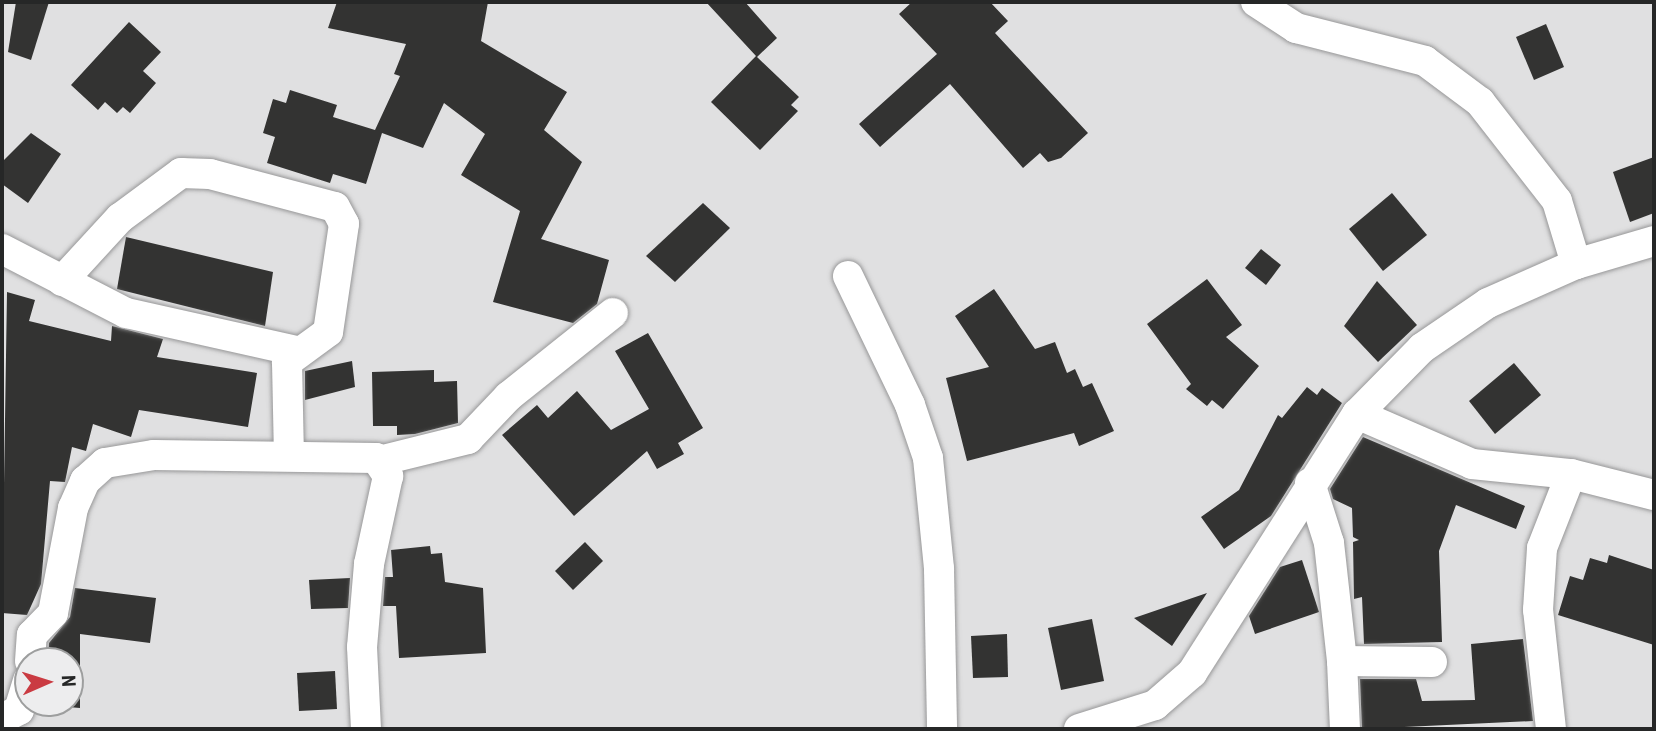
<!DOCTYPE html>
<style>
body{margin:0}
#map{position:relative;width:1656px;height:731px;overflow:hidden;background:#e0e0e1;font-family:"Roboto Condensed",sans-serif}
div>[style]{position:absolute}
[style*='--x']{left:calc(var(--x)*1px);top:calc(var(--y)*1px);width:calc(var(--w)*1px);rotate:calc(var(--a)*1deg)}
.building>*{inset:0;background:#333332}
.roads{filter:drop-shadow(0 0 2px #979798) drop-shadow(0 0 2px #979798)}
.street>*{height:30px;margin:-15px;padding:0 15px;transform-origin:15px;border-radius:15px;background:#fff}
span{translate:-50% -50%;white-space:nowrap;text-align:center;line-height:1.15;-webkit-text-stroke:7px #ededee;paint-order:stroke}
.frame{position:absolute;inset:0;border:4px solid #262727;pointer-events:none}
.north{position:absolute;left:14px;top:647px;width:70px;height:70px;box-sizing:border-box;background:#ededee;border:2px solid #9d9e9e;border-radius:50%;rotate:87deg;font-size:19px;font-weight:700;line-height:28px;text-align:center;color:#262727}
.north::after{content:'';display:block;margin:auto;width:24px;height:32px;background:#ca3b42;clip-path:polygon(50% 0,100% 100%,50% 72%,0 100%)}
</style>
<div id="map">
<div class="building">
<i style="clip-path:polygon(16px 2px,49px 2px,31px 60px,8px 52px)"></i>
<i style="clip-path:polygon(337px 2px,488px 2px,481px 41px,567px 92px,544px 130px,582px 162px,541px 239px,609px 260px,597px 304px,573px 323px,493px 302px,520px 211px,461px 175px,485px 134px,444px 103px,423px 148px,382px 133px,366px 184px,333px 174px,330px 183px,267px 163px,275px 137px,263px 133px,273px 99px,286px 103px,290px 90px,337px 105px,333px 117px,375px 130px,400px 76px,394px 74px,406px 44px,328px 28px)"></i>
<i style="clip-path:polygon(706px 2px,745px 2px,777px 38px,757px 57px,799px 97px,791px 105px,798px 111px,760px 150px,711px 102px,756px 56px)"></i>
<i style="clip-path:polygon(912px 2px,990px 2px,1008px 21px,995px 33px,1088px 133px,1061px 158px,1048px 162px,1040px 153px,1023px 168px,950px 84px,880px 147px,859px 124px,937px 54px,899px 14px)"></i>
<i style="clip-path:polygon(129px 22px,161px 52px,143px 71px,156px 83px,130px 113px,123px 107px,117px 113px,105px 102px,98px 110px,71px 85px)"></i>
<i style="clip-path:polygon(1546px 24px,1564px 67px,1534px 80px,1516px 37px)"></i>
<i style="clip-path:polygon(31px 133px,61px 154px,28px 203px,2px 184px,2px 162px)"></i>
<i style="clip-path:polygon(1654px 157px,1654px 213px,1630px 222px,1613px 172px)"></i>
<i style="clip-path:polygon(1392px 193px,1427px 235px,1383px 271px,1349px 229px)"></i>
<i style="clip-path:polygon(703px 203px,730px 228px,675px 282px,646px 256px)"></i>
<i style="clip-path:polygon(126px 237px,273px 272px,265px 326px,117px 289px)"></i>
<i style="clip-path:polygon(1261px 249px,1281px 265px,1266px 285px,1245px 268px)"></i>
<i style="clip-path:polygon(1207px 279px,1242px 325px,1226px 337px,1259px 366px,1223px 409px,1212px 400px,1207px 406px,1186px 389px,1191px 384px,1147px 324px)"></i>
<i style="clip-path:polygon(1377px 281px,1417px 325px,1378px 362px,1344px 326px)"></i>
<i style="clip-path:polygon(994px 289px,1035px 349px,1055px 342px,1067px 373px,1075px 369px,1083px 387px,1092px 383px,1114px 431px,1079px 446px,1074px 433px,967px 461px,946px 378px,989px 367px,955px 316px)"></i>
<i style="clip-path:polygon(7px 292px,35px 300px,29px 321px,111px 341px,112px 326px,163px 339px,157px 357px,257px 373px,248px 427px,139px 410px,131px 437px,93px 424px,86px 451px,72px 447px,65px 482px,50px 481px,41px 584px,27px 615px,2px 613px)"></i>
<i style="clip-path:polygon(648px 333px,703px 428px,678px 443px,684px 454px,657px 469px,647px 451px,574px 516px,502px 435px,537px 405px,548px 418px,577px 391px,611px 430px,649px 409px,615px 351px)"></i>
<i style="clip-path:polygon(352px 361px,355px 387px,305px 400px,305px 371px)"></i>
<i style="clip-path:polygon(1514px 363px,1541px 395px,1495px 434px,1469px 401px)"></i>
<i style="clip-path:polygon(434px 370px,434px 382px,457px 381px,458px 423px,415px 434px,397px 435px,397px 426px,373px 426px,372px 372px)"></i>
<i style="clip-path:polygon(1307px 387px,1317px 395px,1322px 388px,1342px 403px,1271px 516px,1224px 549px,1201px 517px,1239px 490px,1278px 415px,1282px 418px)"></i>
<i style="clip-path:polygon(1363px 437px,1525px 506px,1516px 529px,1456px 505px,1439px 551px,1442px 642px,1364px 644px,1362px 597px,1354px 599px,1353px 542px,1359px 540px,1353px 537px,1352px 508px,1333px 499px,1330px 489px)"></i>
<i style="clip-path:polygon(585px 542px,603px 561px,573px 590px,555px 571px)"></i>
<i style="clip-path:polygon(430px 546px,431px 554px,442px 553px,445px 582px,483px 588px,486px 653px,399px 658px,396px 606px,383px 606px,385px 577px,393px 577px,391px 550px)"></i>
<i style="clip-path:polygon(1609px 555px,1654px 570px,1654px 645px,1558px 615px,1570px 576px,1583px 580px,1590px 558px,1607px 563px)"></i>
<i style="clip-path:polygon(1302px 560px,1319px 612px,1255px 634px,1249px 616px,1280px 567px)"></i>
<i style="clip-path:polygon(350px 578px,348px 608px,311px 609px,309px 580px)"></i>
<i style="clip-path:polygon(75px 588px,156px 598px,150px 643px,80px 634px,80px 708px,45px 705px,70px 703px,70px 661px,48px 661px,49px 643px,70px 617px)"></i>
<i style="clip-path:polygon(1207px 593px,1172px 646px,1134px 618px)"></i>
<i style="clip-path:polygon(1092px 619px,1104px 681px,1061px 690px,1048px 628px)"></i>
<i style="clip-path:polygon(1007px 634px,1008px 677px,973px 678px,971px 636px)"></i>
<i style="clip-path:polygon(1523px 639px,1533px 721px,1362px 729px,1360px 679px,1416px 679px,1422px 701px,1475px 700px,1471px 644px)"></i>
<i style="clip-path:polygon(335px 671px,337px 709px,299px 711px,297px 673px)"></i>
</div>
<div class="roads">
<div class="street">
<i style="--x:1256;--y:2;--w:48;--a:33"></i>
<i style="--x:1296;--y:28;--w:133;--a:14.3"></i>
<i style="--x:1425;--y:61;--w:69;--a:36.7"></i>
<i style="--x:1480;--y:102;--w:125;--a:52.1"></i>
<i style="--x:1557;--y:201;--w:66;--a:73.2"></i>
<i style="--x:2;--y:249;--w:140;--a:27.3"></i>
<i style="--x:126;--y:313;--w:174;--a:12.6"></i>
<i style="--x:848;--y:276;--w:143;--a:64.3"></i>
<i style="--x:910;--y:405;--w:56;--a:71.2"></i>
<i style="--x:928;--y:458;--w:112;--a:84.3"></i>
<i style="--x:939;--y:569;--w:160;--a:88.9"></i>
<i style="--x:62;--y:281;--w:86;--a:-47.4"></i>
<i style="--x:120;--y:218;--w:76;--a:-36.4"></i>
<i style="--x:181;--y:173;--w:29;--a:2"></i>
<i style="--x:210;--y:174;--w:129;--a:14.8"></i>
<i style="--x:335;--y:207;--w:19;--a:62"></i>
<i style="--x:344;--y:224;--w:109;--a:98.4"></i>
<i style="--x:328;--y:332;--w:51;--a:143.8"></i>
<i style="--x:287;--y:362;--w:93;--a:88.8"></i>
<i style="--x:1357;--y:414;--w:93;--a:-45.4"></i>
<i style="--x:1422;--y:348;--w:80;--a:-34.3"></i>
<i style="--x:1488;--y:303;--w:96;--a:-23.9"></i>
<i style="--x:1576;--y:264;--w:81;--a:-16.4"></i>
<i style="--x:383;--y:460;--w:88;--a:-13.9"></i>
<i style="--x:468;--y:439;--w:59;--a:-46.4"></i>
<i style="--x:509;--y:396;--w:133;--a:-38.6"></i>
<i style="--x:1310;--y:483;--w:63;--a:72.4"></i>
<i style="--x:1329;--y:543;--w:119;--a:83.7"></i>
<i style="--x:1342;--y:661;--w:90;--a:0.6"></i>
<i style="--x:30;--y:661;--w:26;--a:-86"></i>
<i style="--x:32;--y:635;--w:30;--a:-46"></i>
<i style="--x:53;--y:613;--w:107;--a:-79.2"></i>
<i style="--x:73;--y:508;--w:30;--a:-66"></i>
<i style="--x:85;--y:481;--w:27;--a:-42"></i>
<i style="--x:105;--y:463;--w:50;--a:-9.3"></i>
<i style="--x:154;--y:455;--w:222;--a:0.8"></i>
<i style="--x:376;--y:458;--w:22;--a:56"></i>
<i style="--x:388;--y:476;--w:90;--a:102.2"></i>
<i style="--x:369;--y:564;--w:83;--a:94.8"></i>
<i style="--x:362;--y:647;--w:82;--a:87.2"></i>
<i style="--x:1342;--y:661;--w:68;--a:87.5"></i>
<i style="--x:2;--y:719;--w:19;--a:-28"></i>
<i style="--x:19;--y:710;--w:31;--a:-73"></i>
<i style="--x:1079;--y:729;--w:80;--a:-17.5"></i>
<i style="--x:1155;--y:705;--w:49;--a:-40.9"></i>
<i style="--x:1192;--y:673;--w:307;--a:-57.5"></i>
<i style="--x:1357;--y:414;--w:125;--a:23.5"></i>
<i style="--x:1472;--y:464;--w:100;--a:5.8"></i>
<i style="--x:1571;--y:474;--w:86;--a:14.2"></i>
<i style="--x:1551;--y:729;--w:120;--a:-96.2"></i>
<i style="--x:1538;--y:610;--w:62;--a:-86.3"></i>
<i style="--x:1542;--y:548;--w:79;--a:-68.6"></i>
</div>
</div>
<div class="frame"></div>
<div class="north">N</div>
</div>
